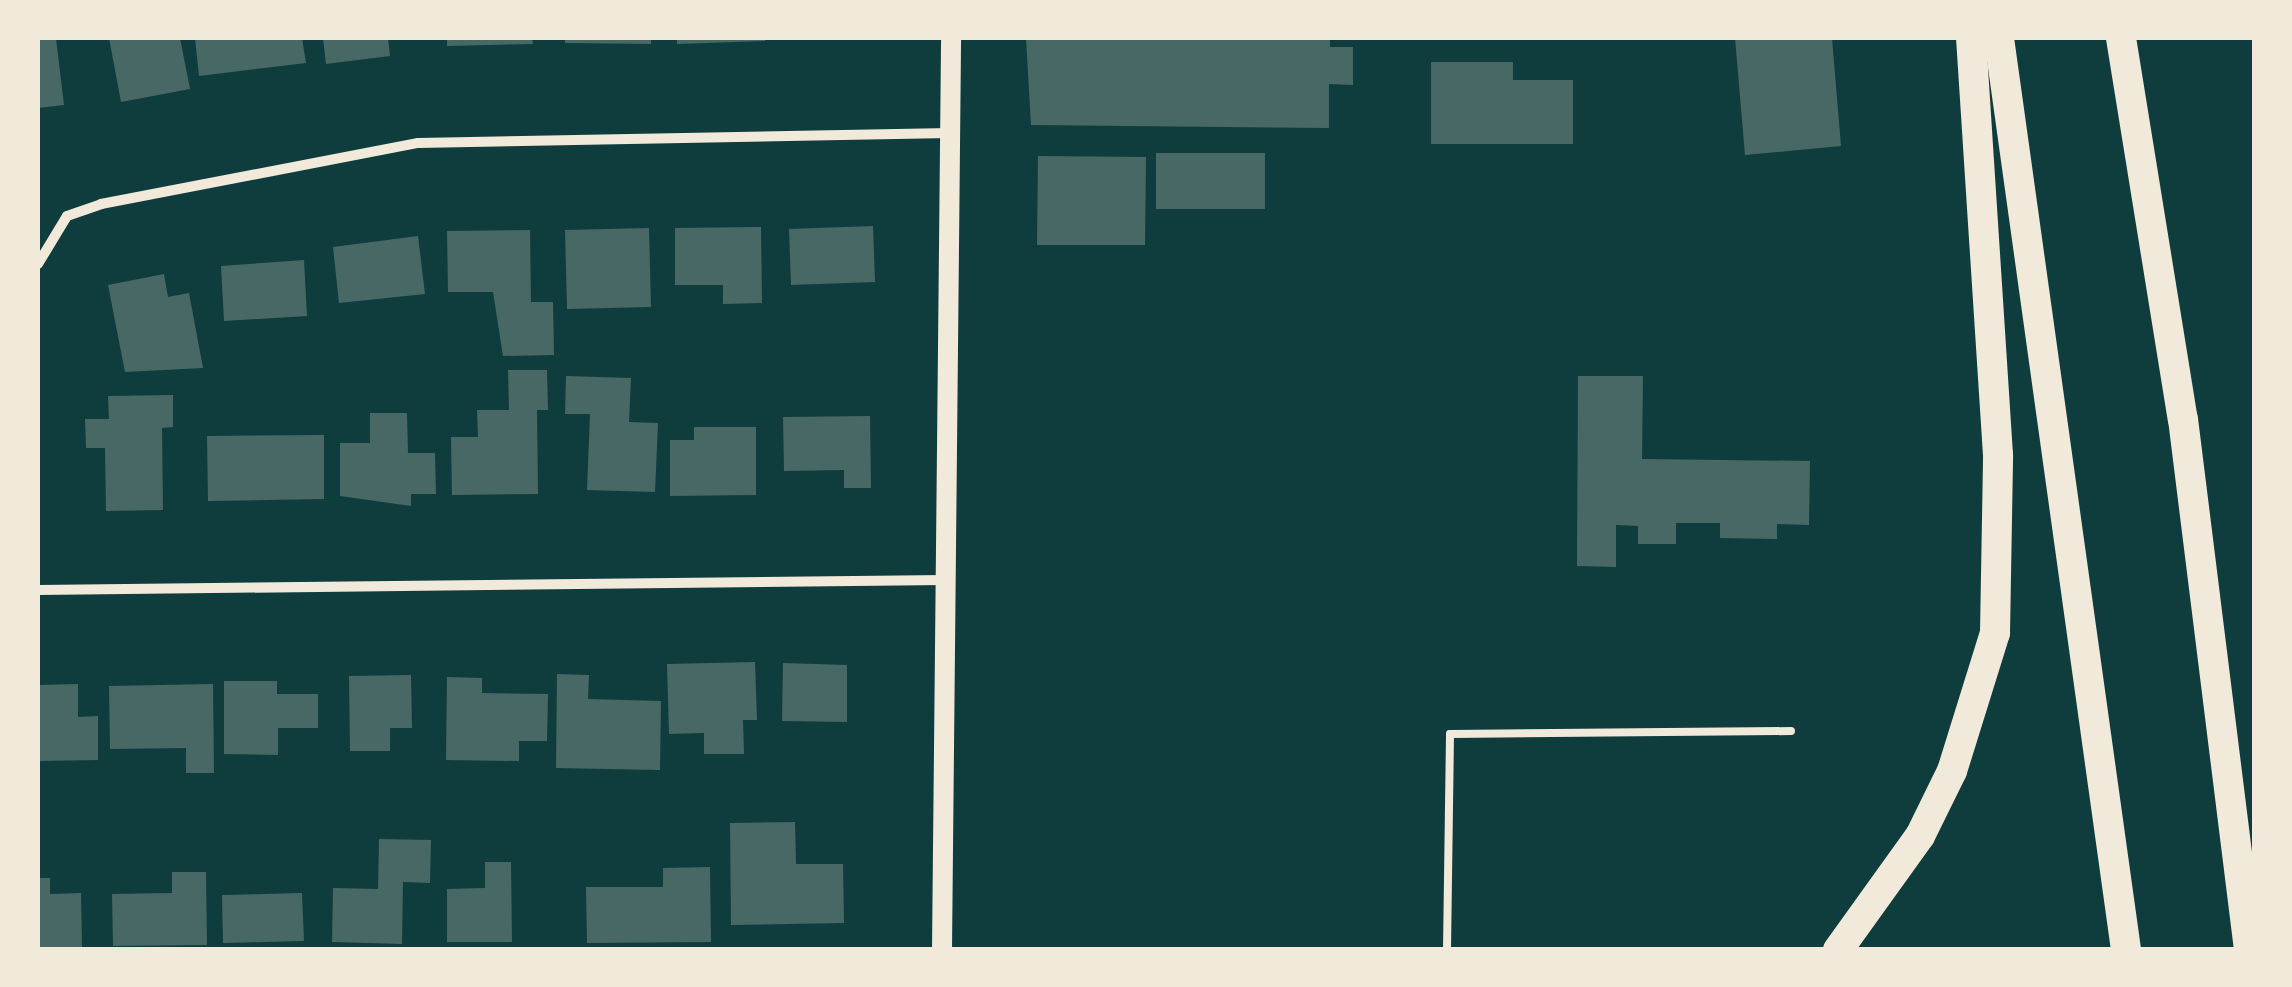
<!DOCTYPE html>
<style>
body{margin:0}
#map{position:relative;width:2292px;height:987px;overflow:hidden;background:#0f3d3e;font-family:"Roboto Serif",serif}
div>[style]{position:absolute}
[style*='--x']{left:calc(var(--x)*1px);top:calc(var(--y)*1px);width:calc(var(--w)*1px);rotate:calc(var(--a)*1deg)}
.building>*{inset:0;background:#486865}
.service>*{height:8px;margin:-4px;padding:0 4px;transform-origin:4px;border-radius:4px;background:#f1e9da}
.minor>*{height:10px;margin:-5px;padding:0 5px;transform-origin:5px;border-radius:5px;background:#f1e9da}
.secondary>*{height:20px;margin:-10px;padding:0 10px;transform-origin:10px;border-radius:10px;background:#f1e9da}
.motorway>*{height:30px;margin:-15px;padding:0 15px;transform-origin:15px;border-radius:15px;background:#f1e9da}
span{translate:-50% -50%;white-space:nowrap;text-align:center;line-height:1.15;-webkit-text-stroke:10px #f1e9da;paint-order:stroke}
.frame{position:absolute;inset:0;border:40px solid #f1e9da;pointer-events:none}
</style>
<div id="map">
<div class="building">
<i style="clip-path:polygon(38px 38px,56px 38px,64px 105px,38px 108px)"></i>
<i style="clip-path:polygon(109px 38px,180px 38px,190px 89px,121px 102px)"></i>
<i style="clip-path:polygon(195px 38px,302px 38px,306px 63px,199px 76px)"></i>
<i style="clip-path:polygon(323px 38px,388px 38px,390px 56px,326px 64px)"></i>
<i style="clip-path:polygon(447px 38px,532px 38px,533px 44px,447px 46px)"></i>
<i style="clip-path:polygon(565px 38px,651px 38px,651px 44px,565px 43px)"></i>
<i style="clip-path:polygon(677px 38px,765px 38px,765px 41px,677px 44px)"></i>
<i style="clip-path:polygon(1026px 38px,1330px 38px,1330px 47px,1353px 47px,1353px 85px,1329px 84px,1329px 128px,1031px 125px)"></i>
<i style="clip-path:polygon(1735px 38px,1832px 38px,1841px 146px,1745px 155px)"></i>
<i style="clip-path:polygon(1431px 62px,1513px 62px,1513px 80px,1573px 80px,1573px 144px,1431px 144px)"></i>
<i style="clip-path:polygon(1156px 153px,1265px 153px,1265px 209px,1156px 209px)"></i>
<i style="clip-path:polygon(1038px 156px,1146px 157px,1145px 245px,1037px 245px)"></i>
<i style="clip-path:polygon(873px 226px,875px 282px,791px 285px,789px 229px)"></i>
<i style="clip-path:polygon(761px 227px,762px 303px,723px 304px,723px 285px,675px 285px,675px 228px)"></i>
<i style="clip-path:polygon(649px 228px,651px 307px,567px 309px,565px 230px)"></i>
<i style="clip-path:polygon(530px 230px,531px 302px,553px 302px,554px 355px,503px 356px,493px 292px,448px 292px,447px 231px)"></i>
<i style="clip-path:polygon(418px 236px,425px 294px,339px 303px,333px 247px)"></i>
<i style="clip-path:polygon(304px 260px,307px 316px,224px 321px,221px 266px)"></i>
<i style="clip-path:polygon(164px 274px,168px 297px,189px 293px,203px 368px,125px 372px,108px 285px)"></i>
<i style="clip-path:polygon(508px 370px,547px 370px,548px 410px,537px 410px,538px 494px,452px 495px,451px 437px,478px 437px,477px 410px,509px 410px)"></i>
<i style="clip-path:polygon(566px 376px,631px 378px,629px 422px,658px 423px,655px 492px,587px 490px,590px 414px,565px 414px)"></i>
<i style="clip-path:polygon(1578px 376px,1643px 376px,1642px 459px,1810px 461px,1809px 525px,1777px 524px,1777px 539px,1720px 538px,1720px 523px,1676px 523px,1676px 544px,1638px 544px,1638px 526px,1616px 525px,1616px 567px,1577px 566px)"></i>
<i style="clip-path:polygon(173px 395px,173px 427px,162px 428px,163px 510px,106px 511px,105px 448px,86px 448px,85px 419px,109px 419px,108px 396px)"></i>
<i style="clip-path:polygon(370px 413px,407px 413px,408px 453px,435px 453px,436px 494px,411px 494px,411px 506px,340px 496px,340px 443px,370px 443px)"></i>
<i style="clip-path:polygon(870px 416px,871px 488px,844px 488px,844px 470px,784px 471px,783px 417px)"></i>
<i style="clip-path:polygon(694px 427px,756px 427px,756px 495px,670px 496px,670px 440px,694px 440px)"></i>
<i style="clip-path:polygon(324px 435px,324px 499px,208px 501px,207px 436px)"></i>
<i style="clip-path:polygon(755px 662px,757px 720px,743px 720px,744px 754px,704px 754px,704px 733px,669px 734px,667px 664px)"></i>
<i style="clip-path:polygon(783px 663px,847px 665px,847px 722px,782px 721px)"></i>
<i style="clip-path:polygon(557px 674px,589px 675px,588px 699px,661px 701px,660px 770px,556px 768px)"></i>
<i style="clip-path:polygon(411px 675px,412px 728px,390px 728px,390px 751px,350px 751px,349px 676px)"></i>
<i style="clip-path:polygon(447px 677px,482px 678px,482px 693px,548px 694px,547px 741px,519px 741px,519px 761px,446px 760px)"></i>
<i style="clip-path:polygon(224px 681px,277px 681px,277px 694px,318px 694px,318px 728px,278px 728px,278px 755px,224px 754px)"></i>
<i style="clip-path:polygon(78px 684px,78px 717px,98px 716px,98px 760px,38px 761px,38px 685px)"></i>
<i style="clip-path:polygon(213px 684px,214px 773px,186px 773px,186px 748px,110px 749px,109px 686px)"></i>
<i style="clip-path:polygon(795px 822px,796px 864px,843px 864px,844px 923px,731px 925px,730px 823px)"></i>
<i style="clip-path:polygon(379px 839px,431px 840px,430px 883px,403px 882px,402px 944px,332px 942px,333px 888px,378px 889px)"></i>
<i style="clip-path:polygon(485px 862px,511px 862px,512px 942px,447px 942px,447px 889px,485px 888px)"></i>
<i style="clip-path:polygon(710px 867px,711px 942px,587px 943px,586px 887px,663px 887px,663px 868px)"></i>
<i style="clip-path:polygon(172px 872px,206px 872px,207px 945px,113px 946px,112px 894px,172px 893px)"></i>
<i style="clip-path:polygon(38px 878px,50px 878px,50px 894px,81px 893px,82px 948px,38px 949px)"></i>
<i style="clip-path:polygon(302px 893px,304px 941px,223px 943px,222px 895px)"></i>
</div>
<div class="service">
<i style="--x:1447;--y:950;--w:216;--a:-89.2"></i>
<i style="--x:1450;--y:734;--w:341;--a:-0.5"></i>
</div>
<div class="minor">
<i style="--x:38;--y:264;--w:56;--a:-58.9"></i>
<i style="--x:67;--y:216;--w:36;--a:-19"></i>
<i style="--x:101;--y:204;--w:323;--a:-10.9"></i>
<i style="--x:418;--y:143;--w:532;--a:-1.08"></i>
<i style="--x:38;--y:590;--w:907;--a:-0.63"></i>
</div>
<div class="secondary">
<i style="--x:942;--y:950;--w:912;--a:-89.43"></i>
</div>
<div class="motorway">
<i style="--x:1999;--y:38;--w:921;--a:82.07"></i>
<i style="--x:2121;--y:38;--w:386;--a:80.8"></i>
<i style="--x:2183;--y:419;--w:535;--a:82.91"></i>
<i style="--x:1838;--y:950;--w:140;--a:-54.3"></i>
<i style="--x:1920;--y:836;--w:72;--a:-63.8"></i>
<i style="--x:1952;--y:771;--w:145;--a:-72.7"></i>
<i style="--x:1995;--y:633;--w:178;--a:-89"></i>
<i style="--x:1998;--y:455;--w:418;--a:-93.7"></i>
</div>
<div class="frame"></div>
</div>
